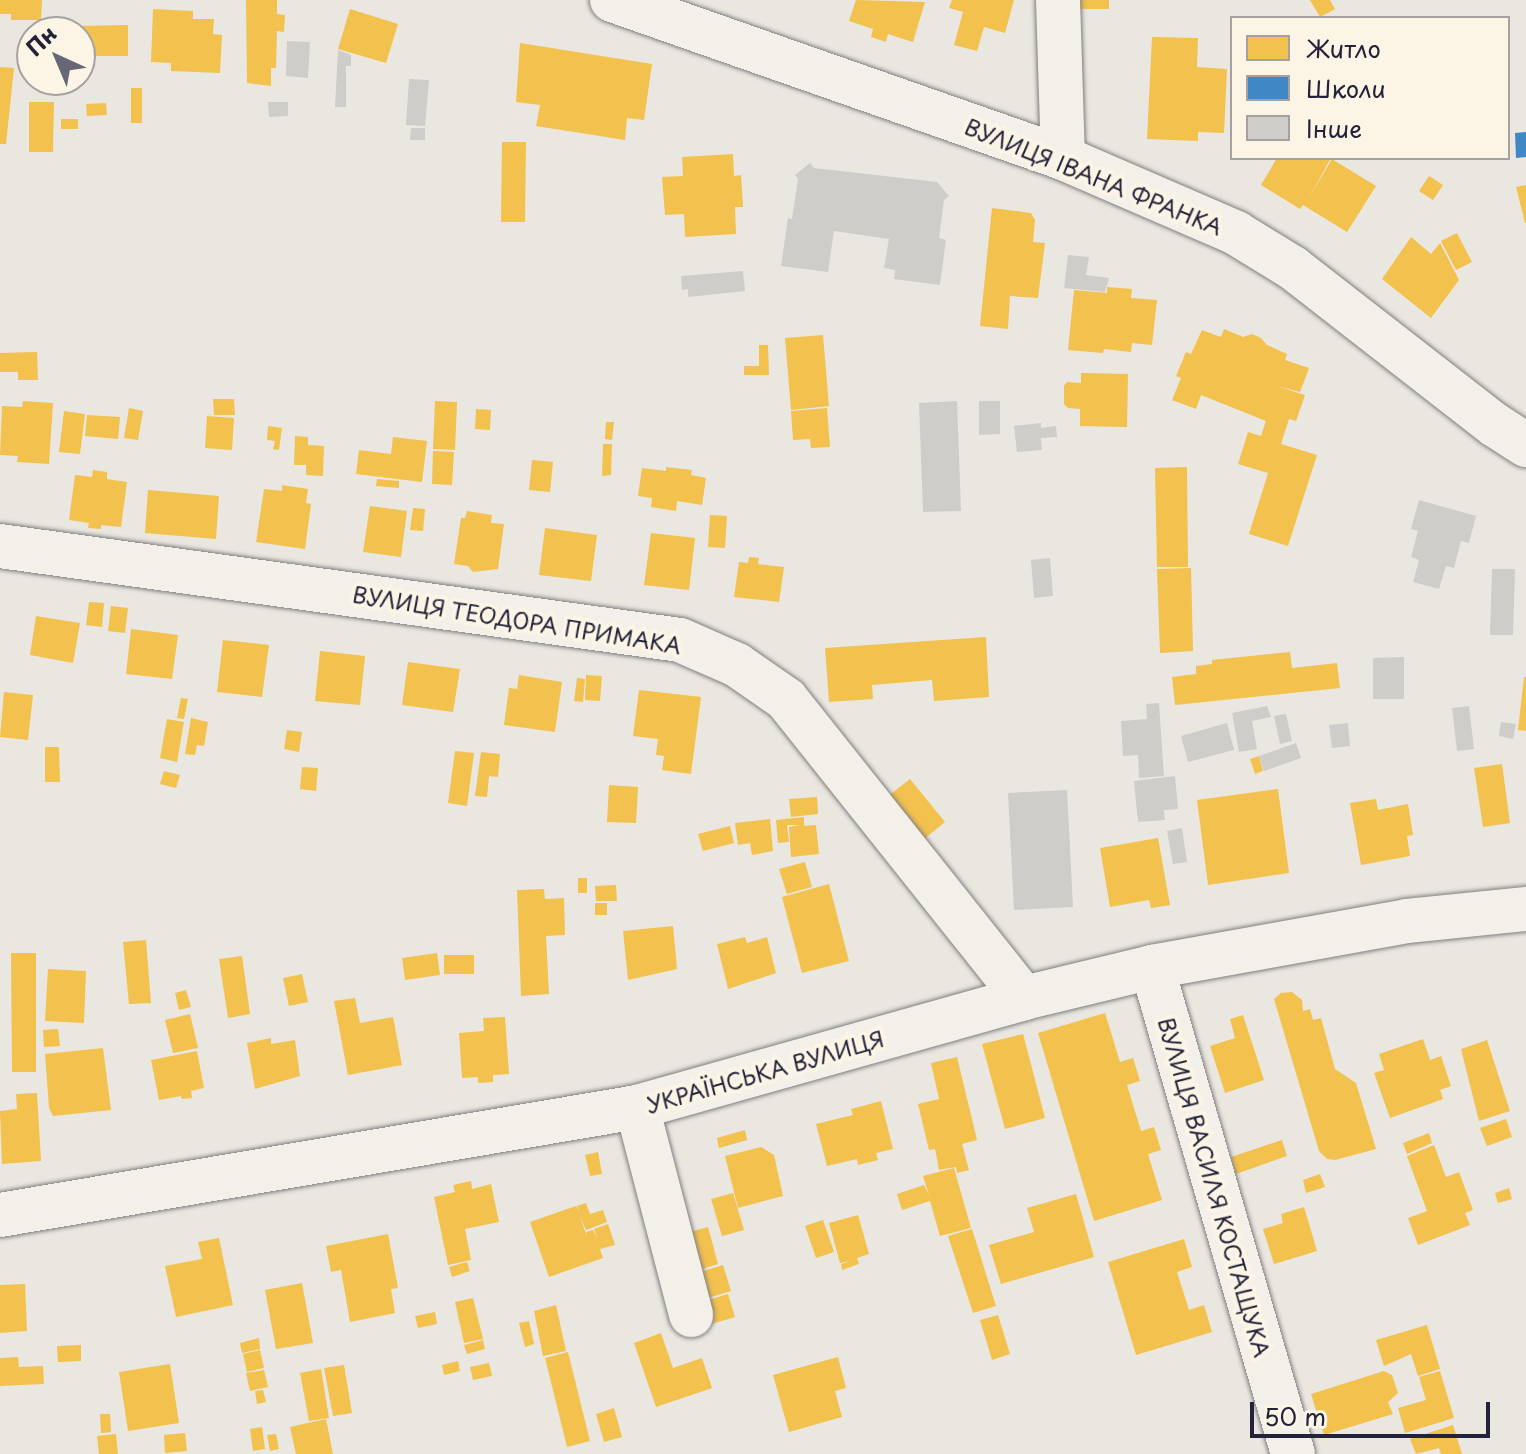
<!DOCTYPE html>
<meta charset="utf-8">
<style>
body{margin:0}
#map{position:relative;width:1526px;height:1454px;overflow:hidden;background:#eae7e0;font-family:"Playpen Sans",sans-serif}
div>[style]{position:absolute}
[style*='--x']{left:calc(var(--x)*1px);top:calc(var(--y)*1px);width:calc(var(--w)*1px);rotate:calc(var(--a)*1deg)}
.homes>*{inset:0;background:#f2c14e}
.schools>*{inset:0;background:#3f88c5}
.building>*{inset:0;background:#cfcdc9}
.roads{filter:drop-shadow(0 0 2px #807f81) drop-shadow(0 0 2px #807f81)}
.minor>*{height:44px;margin:-22px;padding:0 22px;transform-origin:22px;border-radius:22px;background:#f3f0ea}
span{translate:-50% -50%;white-space:nowrap;text-align:center;line-height:1.15;-webkit-text-stroke:8px #fcf5e5;paint-order:stroke}
.street-label{font-size:22px;color:#22223b}
.legend{position:absolute;left:1230px;top:16px;width:280px;height:144px;box-sizing:border-box;background:#fcf5e5;border:2px solid #a5a1a1;margin:0;padding:10px 14px;list-style:none;font-size:24px;color:#22223b}
.legend li{display:flex;align-items:center;gap:16px;height:40px}
.legend b{width:40px;border:2px solid #a5a1a1}
.north{position:absolute;left:16px;top:16px;width:80px;height:80px;box-sizing:border-box;background:#fcf5e5;border:2px solid #a5a1a1;border-radius:50%;rotate:316deg;font-size:22px;font-weight:700;line-height:32px;text-align:center;color:#22223b}
.north::after{content:'';display:block;margin:auto;width:28px;height:36px;background:#686775;clip-path:polygon(50% 0,100% 100%,50% 72%,0 100%)}
.scale{position:absolute;left:1250px;top:1402px;width:240px;height:36px;box-sizing:border-box;border:4px solid #22223b;border-top:0;padding-left:10px;font-size:24px;line-height:28px;white-space:nowrap;color:#22223b;-webkit-text-stroke:6px #fcf5e5;paint-order:stroke}
</style>
<div id="map">
<div class="homes">
<i style="clip-path:polygon(0 0,42px 0,41px 20px,11px 20px,11px 14px,0 14px)"></i>
<i style="clip-path:polygon(246px 0,277px 0,277px 14px,285px 15px,284px 32px,277px 31px,276px 68px,271px 68px,271px 86px,247px 83px)"></i>
<i style="clip-path:polygon(856px 0,925px 2px,913px 42px,888px 34px,886px 42px,871px 37px,873px 29px,849px 21px)"></i>
<i style="clip-path:polygon(952px 0,1014px 0,1005px 33px,984px 27px,977px 51px,954px 45px,963px 12px,949px 8px)"></i>
<i style="clip-path:polygon(1079px 0,1109px 0,1109px 9px,1079px 9px)"></i>
<i style="clip-path:polygon(1310px 0,1330px 0,1335px 9px,1320px 17px)"></i>
<i style="clip-path:polygon(153px 9px,193px 11px,193px 19px,214px 19px,213px 34px,222px 35px,220px 73px,171px 71px,171px 63px,151px 62px)"></i>
<i style="clip-path:polygon(350px 9px,398px 24px,386px 63px,338px 49px)"></i>
<i style="clip-path:polygon(128px 25px,128px 56px,80px 56px,78px 26px)"></i>
<i style="clip-path:polygon(1152px 37px,1198px 38px,1197px 67px,1227px 69px,1224px 133px,1198px 132px,1198px 141px,1147px 139px)"></i>
<i style="clip-path:polygon(520px 43px,652px 64px,644px 120px,627px 118px,625px 140px,536px 126px,540px 105px,516px 102px)"></i>
<i style="clip-path:polygon(0 67px,14px 68px,6px 144px,0 144px)"></i>
<i style="clip-path:polygon(131px 88px,142px 88px,142px 123px,131px 123px)"></i>
<i style="clip-path:polygon(29px 102px,54px 102px,53px 152px,29px 152px)"></i>
<i style="clip-path:polygon(106px 103px,107px 115px,87px 116px,86px 104px)"></i>
<i style="clip-path:polygon(61px 119px,78px 119px,78px 129px,61px 129px)"></i>
<i style="clip-path:polygon(502px 142px,526px 142px,525px 222px,501px 222px)"></i>
<i style="clip-path:polygon(733px 154px,734px 176px,741px 175px,743px 207px,735px 207px,736px 234px,685px 237px,684px 214px,665px 215px,662px 177px,683px 176px,682px 157px)"></i>
<i style="clip-path:polygon(1277px 158px,1331px 158px,1308px 199px,1332px 159px,1376px 186px,1347px 232px,1303px 205px,1300px 209px,1261px 185px)"></i>
<i style="clip-path:polygon(1429px 176px,1443px 185px,1433px 200px,1419px 191px)"></i>
<i style="clip-path:polygon(1526px 185px,1526px 223px,1525px 223px,1516px 187px)"></i>
<i style="clip-path:polygon(992px 208px,1031px 213px,1035px 220px,1033px 242px,1045px 243px,1038px 298px,1010px 296px,1008px 329px,980px 326px)"></i>
<i style="clip-path:polygon(1457px 233px,1472px 262px,1456px 270px,1441px 241px)"></i>
<i style="clip-path:polygon(1411px 237px,1431px 254px,1440px 243px,1459px 280px,1431px 318px,1382px 279px)"></i>
<i style="clip-path:polygon(1107px 287px,1132px 289px,1131px 298px,1157px 300px,1152px 345px,1132px 343px,1131px 352px,1104px 349px,1103px 353px,1068px 350px,1074px 290px,1107px 293px)"></i>
<i style="clip-path:polygon(1224px 329px,1243px 337px,1252px 334px,1261px 338px,1267px 345px,1287px 354px,1285px 360px,1309px 368px,1300px 392px,1276px 386px,1305px 395px,1296px 421px,1289px 419px,1281px 444px,1317px 455px,1288px 546px,1249px 534px,1268px 473px,1238px 464px,1248px 432px,1261px 436px,1266px 421px,1201px 395px,1196px 409px,1172px 400px,1181px 378px,1176px 376px,1186px 352px,1191px 354px,1202px 330px,1221px 337px)"></i>
<i style="clip-path:polygon(823px 335px,829px 406px,791px 410px,785px 338px)"></i>
<i style="clip-path:polygon(759px 345px,768px 345px,769px 375px,744px 375px,744px 366px,759px 366px)"></i>
<i style="clip-path:polygon(37px 352px,38px 380px,18px 380px,18px 372px,0 372px,0 353px)"></i>
<i style="clip-path:polygon(1081px 373px,1128px 374px,1127px 427px,1080px 426px,1080px 409px,1068px 408px,1064px 404px,1064px 386px,1067px 382px,1081px 383px)"></i>
<i style="clip-path:polygon(213px 399px,234px 399px,235px 415px,214px 415px)"></i>
<i style="clip-path:polygon(23px 401px,53px 403px,49px 464px,17px 462px,18px 456px,0 455px,2px 406px,22px 407px)"></i>
<i style="clip-path:polygon(435px 401px,457px 402px,455px 450px,433px 449px)"></i>
<i style="clip-path:polygon(129px 408px,143px 411px,138px 440px,124px 438px)"></i>
<i style="clip-path:polygon(827px 408px,830px 447px,811px 448px,810px 439px,793px 440px,791px 411px)"></i>
<i style="clip-path:polygon(476px 409px,491px 410px,490px 430px,475px 429px)"></i>
<i style="clip-path:polygon(64px 411px,85px 414px,80px 454px,59px 452px)"></i>
<i style="clip-path:polygon(87px 415px,120px 417px,118px 439px,85px 436px)"></i>
<i style="clip-path:polygon(207px 416px,234px 418px,232px 450px,205px 448px)"></i>
<i style="clip-path:polygon(606px 422px,614px 422px,612px 440px,605px 439px)"></i>
<i style="clip-path:polygon(268px 426px,282px 428px,279px 450px,273px 449px,275px 441px,267px 440px)"></i>
<i style="clip-path:polygon(295px 436px,308px 437px,308px 445px,324px 446px,323px 476px,306px 475px,306px 465px,294px 465px)"></i>
<i style="clip-path:polygon(393px 437px,427px 441px,422px 482px,356px 474px,359px 450px,391px 454px)"></i>
<i style="clip-path:polygon(603px 444px,612px 444px,611px 475px,602px 476px)"></i>
<i style="clip-path:polygon(433px 451px,454px 452px,452px 485px,432px 484px)"></i>
<i style="clip-path:polygon(532px 460px,553px 462px,550px 492px,529px 490px)"></i>
<i style="clip-path:polygon(666px 467px,692px 470px,691px 475px,706px 478px,702px 505px,677px 501px,676px 511px,651px 507px,652px 498px,638px 496px,642px 468px,666px 471px)"></i>
<i style="clip-path:polygon(1187px 467px,1188px 567px,1157px 567px,1155px 468px)"></i>
<i style="clip-path:polygon(93px 470px,107px 472px,107px 479px,127px 482px,121px 527px,101px 525px,101px 529px,88px 528px,89px 523px,69px 520px,75px 475px,92px 477px)"></i>
<i style="clip-path:polygon(377px 479px,399px 481px,399px 488px,376px 486px)"></i>
<i style="clip-path:polygon(282px 485px,308px 489px,306px 503px,311px 504px,305px 549px,256px 542px,264px 489px,282px 491px)"></i>
<i style="clip-path:polygon(148px 490px,219px 496px,216px 539px,145px 533px)"></i>
<i style="clip-path:polygon(370px 506px,407px 511px,401px 557px,363px 552px)"></i>
<i style="clip-path:polygon(413px 508px,425px 509px,423px 531px,410px 530px)"></i>
<i style="clip-path:polygon(467px 511px,492px 515px,491px 523px,504px 524px,498px 569px,473px 572px,468px 566px,454px 564px,461px 518px,465px 518px)"></i>
<i style="clip-path:polygon(710px 515px,727px 516px,725px 548px,708px 547px)"></i>
<i style="clip-path:polygon(545px 528px,597px 535px,591px 581px,539px 575px)"></i>
<i style="clip-path:polygon(651px 533px,695px 538px,689px 590px,644px 585px)"></i>
<i style="clip-path:polygon(749px 557px,759px 558px,758px 564px,784px 567px,779px 602px,734px 597px,739px 562px,748px 563px)"></i>
<i style="clip-path:polygon(1191px 568px,1193px 651px,1160px 653px,1157px 569px)"></i>
<i style="clip-path:polygon(89px 602px,104px 603px,102px 627px,86px 625px)"></i>
<i style="clip-path:polygon(111px 606px,128px 608px,125px 633px,108px 631px)"></i>
<i style="clip-path:polygon(36px 616px,80px 623px,73px 663px,30px 655px)"></i>
<i style="clip-path:polygon(131px 629px,178px 635px,172px 679px,126px 674px)"></i>
<i style="clip-path:polygon(986px 637px,989px 697px,934px 701px,932px 680px,872px 685px,873px 699px,829px 702px,825px 648px)"></i>
<i style="clip-path:polygon(223px 640px,269px 645px,262px 697px,217px 692px)"></i>
<i style="clip-path:polygon(320px 651px,365px 656px,360px 705px,315px 701px)"></i>
<i style="clip-path:polygon(1290px 652px,1292px 668px,1337px 663px,1340px 688px,1175px 705px,1172px 677px,1196px 674px,1196px 666px,1212px 664px,1212px 660px)"></i>
<i style="clip-path:polygon(408px 662px,460px 669px,453px 712px,402px 705px)"></i>
<i style="clip-path:polygon(519px 675px,562px 682px,555px 732px,504px 725px,509px 688px,517px 689px)"></i>
<i style="clip-path:polygon(586px 675px,602px 676px,600px 701px,585px 700px)"></i>
<i style="clip-path:polygon(1524px 677px,1526px 677px,1526px 731px,1518px 730px)"></i>
<i style="clip-path:polygon(577px 678px,585px 679px,583px 702px,574px 701px)"></i>
<i style="clip-path:polygon(639px 690px,701px 697px,691px 774px,662px 770px,664px 756px,656px 755px,658px 739px,633px 736px)"></i>
<i style="clip-path:polygon(4px 692px,33px 695px,28px 740px,0 737px)"></i>
<i style="clip-path:polygon(181px 698px,188px 699px,184px 719px,177px 718px)"></i>
<i style="clip-path:polygon(191px 718px,208px 722px,204px 746px,197px 745px,195px 755px,185px 754px)"></i>
<i style="clip-path:polygon(167px 719px,184px 722px,177px 762px,160px 758px)"></i>
<i style="clip-path:polygon(287px 730px,302px 732px,299px 752px,284px 749px)"></i>
<i style="clip-path:polygon(45px 747px,59px 747px,60px 782px,45px 782px)"></i>
<i style="clip-path:polygon(455px 751px,474px 753px,467px 806px,448px 803px)"></i>
<i style="clip-path:polygon(481px 752px,500px 754px,498px 777px,489px 776px,487px 797px,475px 796px)"></i>
<i style="clip-path:polygon(1259px 756px,1263px 771px,1255px 774px,1250px 759px)"></i>
<i style="clip-path:polygon(1502px 764px,1510px 823px,1483px 827px,1474px 768px)"></i>
<i style="clip-path:polygon(302px 767px,318px 768px,316px 791px,300px 789px)"></i>
<i style="clip-path:polygon(164px 771px,180px 775px,176px 788px,160px 784px)"></i>
<i style="clip-path:polygon(910px 779px,945px 822px,923px 840px,887px 797px)"></i>
<i style="clip-path:polygon(609px 785px,638px 787px,636px 823px,607px 822px)"></i>
<i style="clip-path:polygon(1278px 789px,1289px 873px,1208px 885px,1197px 800px)"></i>
<i style="clip-path:polygon(817px 797px,818px 814px,791px 817px,789px 799px)"></i>
<i style="clip-path:polygon(1376px 799px,1378px 810px,1408px 804px,1413px 835px,1407px 836px,1410px 856px,1361px 865px,1350px 803px)"></i>
<i style="clip-path:polygon(804px 817px,804px 826px,816px 825px,819px 854px,791px 857px,789px 827px,800px 825px,787px 825px,789px 842px,778px 843px,776px 820px)"></i>
<i style="clip-path:polygon(770px 819px,773px 851px,752px 855px,750px 843px,738px 845px,735px 823px)"></i>
<i style="clip-path:polygon(730px 826px,734px 843px,703px 851px,698px 834px)"></i>
<i style="clip-path:polygon(1158px 838px,1170px 905px,1151px 908px,1149px 900px,1110px 907px,1100px 848px)"></i>
<i style="clip-path:polygon(805px 862px,812px 887px,787px 894px,779px 869px)"></i>
<i style="clip-path:polygon(578px 878px,587px 878px,587px 893px,578px 893px)"></i>
<i style="clip-path:polygon(829px 884px,849px 961px,802px 973px,782px 897px)"></i>
<i style="clip-path:polygon(616px 885px,617px 901px,596px 901px,595px 886px)"></i>
<i style="clip-path:polygon(544px 889px,545px 899px,564px 898px,565px 935px,546px 936px,549px 994px,521px 996px,517px 890px)"></i>
<i style="clip-path:polygon(595px 903px,607px 903px,607px 915px,595px 915px)"></i>
<i style="clip-path:polygon(673px 926px,677px 969px,628px 980px,623px 931px)"></i>
<i style="clip-path:polygon(745px 937px,747px 943px,767px 937px,776px 973px,728px 989px,717px 944px)"></i>
<i style="clip-path:polygon(146px 940px,151px 1003px,129px 1004px,123px 942px)"></i>
<i style="clip-path:polygon(11px 953px,36px 953px,36px 1072px,12px 1072px)"></i>
<i style="clip-path:polygon(437px 953px,440px 975px,405px 980px,402px 958px)"></i>
<i style="clip-path:polygon(444px 955px,474px 955px,474px 974px,444px 974px)"></i>
<i style="clip-path:polygon(242px 956px,250px 1014px,228px 1018px,219px 959px)"></i>
<i style="clip-path:polygon(48px 969px,86px 971px,84px 1023px,45px 1021px)"></i>
<i style="clip-path:polygon(302px 974px,308px 1002px,289px 1006px,283px 978px)"></i>
<i style="clip-path:polygon(186px 990px,191px 1007px,179px 1010px,175px 993px)"></i>
<i style="clip-path:polygon(1292px 992px,1302px 1000px,1303px 1011px,1310px 1009px,1313px 1020px,1321px 1018px,1335px 1069px,1356px 1083px,1376px 1149px,1335px 1160px,1327px 1159px,1319px 1151px,1274px 999px,1281px 993px)"></i>
<i style="clip-path:polygon(355px 998px,360px 1023px,393px 1017px,402px 1065px,348px 1075px,334px 1001px)"></i>
<i style="clip-path:polygon(1105px 1013px,1120px 1062px,1133px 1058px,1140px 1081px,1127px 1085px,1141px 1131px,1154px 1127px,1161px 1150px,1148px 1154px,1162px 1200px,1094px 1221px,1038px 1033px)"></i>
<i style="clip-path:polygon(190px 1014px,198px 1048px,173px 1053px,165px 1020px)"></i>
<i style="clip-path:polygon(1243px 1015px,1264px 1080px,1225px 1093px,1210px 1046px,1235px 1038px,1230px 1019px)"></i>
<i style="clip-path:polygon(505px 1017px,509px 1074px,493px 1075px,493px 1082px,478px 1083px,478px 1077px,462px 1078px,459px 1033px,484px 1031px,483px 1018px)"></i>
<i style="clip-path:polygon(58px 1029px,60px 1046px,44px 1047px,43px 1030px)"></i>
<i style="clip-path:polygon(1023px 1034px,1045px 1118px,1005px 1129px,982px 1044px)"></i>
<i style="clip-path:polygon(271px 1038px,271px 1044px,295px 1040px,300px 1076px,255px 1089px,247px 1043px)"></i>
<i style="clip-path:polygon(1423px 1039px,1430px 1060px,1441px 1056px,1451px 1086px,1440px 1090px,1443px 1099px,1390px 1118px,1374px 1073px,1384px 1070px,1379px 1054px)"></i>
<i style="clip-path:polygon(1487px 1040px,1510px 1111px,1479px 1121px,1461px 1049px)"></i>
<i style="clip-path:polygon(103px 1048px,111px 1110px,53px 1116px,49px 1108px,45px 1054px)"></i>
<i style="clip-path:polygon(197px 1051px,204px 1088px,191px 1091px,192px 1098px,182px 1099px,181px 1096px,159px 1100px,151px 1060px)"></i>
<i style="clip-path:polygon(957px 1057px,977px 1140px,962px 1144px,969px 1170px,957px 1173px,956px 1167px,939px 1170px,935px 1149px,929px 1150px,918px 1104px,939px 1099px,931px 1063px)"></i>
<i style="clip-path:polygon(37px 1093px,41px 1161px,2px 1164px,0 1111px,17px 1109px,16px 1094px)"></i>
<i style="clip-path:polygon(881px 1101px,893px 1149px,876px 1153px,878px 1160px,858px 1165px,857px 1159px,827px 1166px,816px 1124px,853px 1115px,851px 1109px)"></i>
<i style="clip-path:polygon(1506px 1119px,1512px 1137px,1487px 1146px,1480px 1128px)"></i>
<i style="clip-path:polygon(745px 1130px,747px 1140px,719px 1148px,717px 1138px)"></i>
<i style="clip-path:polygon(1429px 1133px,1432px 1143px,1407px 1154px,1403px 1143px)"></i>
<i style="clip-path:polygon(1282px 1140px,1287px 1156px,1236px 1174px,1231px 1157px)"></i>
<i style="clip-path:polygon(1434px 1145px,1446px 1177px,1459px 1172px,1473px 1210px,1465px 1213px,1470px 1225px,1418px 1245px,1408px 1218px,1427px 1211px,1407px 1156px)"></i>
<i style="clip-path:polygon(761px 1147px,774px 1155px,783px 1196px,738px 1208px,725px 1156px)"></i>
<i style="clip-path:polygon(598px 1152px,602px 1174px,590px 1176px,585px 1155px)"></i>
<i style="clip-path:polygon(954px 1168px,971px 1228px,940px 1236px,930px 1201px,902px 1210px,897px 1194px,924px 1185px,929px 1195px,923px 1176px)"></i>
<i style="clip-path:polygon(1320px 1174px,1325px 1187px,1306px 1193px,1303px 1180px)"></i>
<i style="clip-path:polygon(471px 1181px,472px 1189px,491px 1184px,499px 1222px,465px 1229px,471px 1260px,448px 1265px,434px 1197px,455px 1192px,453px 1185px)"></i>
<i style="clip-path:polygon(1509px 1188px,1512px 1199px,1498px 1203px,1495px 1193px)"></i>
<i style="clip-path:polygon(733px 1193px,744px 1230px,722px 1236px,711px 1199px)"></i>
<i style="clip-path:polygon(1076px 1194px,1094px 1257px,1001px 1284px,989px 1245px,1034px 1232px,1027px 1208px)"></i>
<i style="clip-path:polygon(586px 1203px,590px 1214px,603px 1210px,607px 1222px,586px 1230px,580px 1217px,587px 1237px,586px 1232px,593px 1230px,597px 1239px,594px 1229px,608px 1224px,615px 1245px,600px 1249px,603px 1258px,549px 1277px,530px 1222px,576px 1206px,580px 1213px,577px 1206px)"></i>
<i style="clip-path:polygon(1304px 1207px,1317px 1251px,1274px 1264px,1263px 1229px,1283px 1223px,1281px 1214px)"></i>
<i style="clip-path:polygon(858px 1215px,869px 1254px,857px 1258px,859px 1264px,842px 1270px,841px 1264px,851px 1261px,840px 1263px,829px 1223px)"></i>
<i style="clip-path:polygon(823px 1220px,834px 1252px,816px 1258px,805px 1226px)"></i>
<i style="clip-path:polygon(708px 1227px,718px 1264px,690px 1273px,679px 1235px)"></i>
<i style="clip-path:polygon(972px 1229px,996px 1306px,973px 1313px,948px 1236px)"></i>
<i style="clip-path:polygon(388px 1234px,398px 1288px,391px 1289px,395px 1313px,350px 1322px,341px 1270px,331px 1272px,326px 1246px)"></i>
<i style="clip-path:polygon(219px 1238px,233px 1305px,176px 1317px,165px 1266px,202px 1259px,198px 1242px)"></i>
<i style="clip-path:polygon(1184px 1239px,1192px 1267px,1177px 1272px,1189px 1310px,1204px 1305px,1212px 1332px,1136px 1355px,1108px 1262px)"></i>
<i style="clip-path:polygon(467px 1262px,470px 1271px,452px 1277px,449px 1267px)"></i>
<i style="clip-path:polygon(723px 1265px,731px 1291px,698px 1301px,690px 1275px)"></i>
<i style="clip-path:polygon(302px 1283px,313px 1343px,276px 1349px,265px 1290px)"></i>
<i style="clip-path:polygon(25px 1284px,27px 1331px,0 1333px,0 1285px)"></i>
<i style="clip-path:polygon(728px 1294px,735px 1317px,705px 1326px,698px 1303px)"></i>
<i style="clip-path:polygon(473px 1298px,483px 1339px,464px 1343px,455px 1302px)"></i>
<i style="clip-path:polygon(556px 1305px,566px 1351px,543px 1356px,534px 1311px)"></i>
<i style="clip-path:polygon(435px 1312px,437px 1324px,418px 1328px,415px 1316px)"></i>
<i style="clip-path:polygon(998px 1315px,1010px 1354px,992px 1360px,980px 1320px)"></i>
<i style="clip-path:polygon(529px 1321px,534px 1344px,525px 1347px,519px 1323px)"></i>
<i style="clip-path:polygon(1427px 1325px,1440px 1369px,1418px 1376px,1411px 1354px,1384px 1366px,1376px 1340px)"></i>
<i style="clip-path:polygon(661px 1333px,673px 1368px,702px 1358px,712px 1388px,656px 1407px,634px 1343px)"></i>
<i style="clip-path:polygon(259px 1338px,260px 1349px,242px 1353px,240px 1343px)"></i>
<i style="clip-path:polygon(483px 1340px,485px 1349px,467px 1354px,464px 1345px)"></i>
<i style="clip-path:polygon(81px 1345px,81px 1361px,58px 1362px,57px 1346px)"></i>
<i style="clip-path:polygon(260px 1350px,264px 1368px,247px 1372px,243px 1354px)"></i>
<i style="clip-path:polygon(568px 1352px,590px 1441px,567px 1447px,545px 1358px)"></i>
<i style="clip-path:polygon(18px 1357px,19px 1367px,43px 1366px,44px 1384px,0 1386px,0 1358px)"></i>
<i style="clip-path:polygon(838px 1357px,846px 1388px,835px 1391px,842px 1417px,789px 1432px,773px 1375px)"></i>
<i style="clip-path:polygon(458px 1361px,460px 1371px,444px 1375px,442px 1365px)"></i>
<i style="clip-path:polygon(489px 1363px,492px 1376px,473px 1380px,470px 1367px)"></i>
<i style="clip-path:polygon(170px 1364px,179px 1423px,128px 1431px,119px 1372px)"></i>
<i style="clip-path:polygon(344px 1365px,352px 1413px,333px 1416px,324px 1368px)"></i>
<i style="clip-path:polygon(321px 1369px,329px 1418px,309px 1421px,300px 1373px)"></i>
<i style="clip-path:polygon(264px 1370px,268px 1387px,250px 1391px,246px 1373px)"></i>
<i style="clip-path:polygon(1384px 1371px,1392px 1375px,1398px 1393px,1388px 1402px,1393px 1414px,1324px 1435px,1311px 1394px)"></i>
<i style="clip-path:polygon(1440px 1371px,1454px 1418px,1405px 1433px,1398px 1408px,1426px 1400px,1419px 1377px)"></i>
<i style="clip-path:polygon(263px 1390px,266px 1402px,257px 1404px,255px 1391px)"></i>
<i style="clip-path:polygon(614px 1408px,622px 1437px,604px 1442px,596px 1414px)"></i>
<i style="clip-path:polygon(100px 1414px,110px 1414px,111px 1432px,101px 1433px)"></i>
<i style="clip-path:polygon(326px 1419px,333px 1454px,296px 1454px,290px 1427px)"></i>
<i style="clip-path:polygon(1453px 1425px,1462px 1454px,1441px 1454px,1439px 1448px,1416px 1454px,1410px 1439px)"></i>
<i style="clip-path:polygon(262px 1427px,265px 1449px,253px 1451px,250px 1429px)"></i>
<i style="clip-path:polygon(185px 1433px,187px 1451px,165px 1453px,164px 1435px)"></i>
<i style="clip-path:polygon(116px 1434px,118px 1454px,99px 1454px,97px 1436px)"></i>
<i style="clip-path:polygon(276px 1434px,279px 1449px,270px 1451px,267px 1435px)"></i>
</div>
<div class="schools">
<i style="clip-path:polygon(1526px 132px,1526px 157px,1516px 158px,1515px 133px)"></i>
</div>
<div class="building">
<i style="clip-path:polygon(287px 41px,310px 42px,308px 78px,286px 76px)"></i>
<i style="clip-path:polygon(338px 50px,351px 55px,351px 66px,346px 66px,346px 107px,335px 107px)"></i>
<i style="clip-path:polygon(409px 79px,429px 80px,425px 126px,406px 125px)"></i>
<i style="clip-path:polygon(268px 102px,288px 102px,288px 116px,269px 117px)"></i>
<i style="clip-path:polygon(411px 128px,425px 128px,425px 140px,410px 140px)"></i>
<i style="clip-path:polygon(810px 163px,814px 168px,937px 182px,949px 196px,944px 200px,939px 238px,946px 240px,940px 285px,894px 279px,895px 270px,884px 268px,889px 239px,834px 231px,828px 272px,781px 266px,788px 218px,792px 219px,798px 179px,795px 175px)"></i>
<i style="clip-path:polygon(1068px 255px,1089px 257px,1086px 275px,1109px 278px,1105px 292px,1064px 288px)"></i>
<i style="clip-path:polygon(743px 271px,745px 291px,688px 297px,688px 289px,682px 290px,681px 276px)"></i>
<i style="clip-path:polygon(957px 401px,961px 511px,923px 512px,919px 403px)"></i>
<i style="clip-path:polygon(979px 401px,1000px 401px,1000px 434px,979px 435px)"></i>
<i style="clip-path:polygon(1041px 423px,1041px 428px,1056px 426px,1057px 437px,1041px 438px,1042px 450px,1017px 452px,1014px 426px)"></i>
<i style="clip-path:polygon(1419px 500px,1476px 516px,1469px 543px,1461px 541px,1454px 568px,1446px 566px,1439px 589px,1413px 582px,1419px 560px,1411px 557px,1418px 531px,1411px 529px)"></i>
<i style="clip-path:polygon(1050px 558px,1053px 596px,1034px 598px,1031px 560px)"></i>
<i style="clip-path:polygon(1492px 569px,1515px 569px,1513px 635px,1490px 635px)"></i>
<i style="clip-path:polygon(1404px 657px,1404px 699px,1373px 699px,1373px 658px)"></i>
<i style="clip-path:polygon(1159px 703px,1164px 776px,1139px 778px,1138px 755px,1123px 756px,1121px 721px,1147px 719px,1146px 704px)"></i>
<i style="clip-path:polygon(1267px 706px,1271px 717px,1252px 721px,1257px 749px,1239px 752px,1232px 713px)"></i>
<i style="clip-path:polygon(1469px 706px,1474px 749px,1457px 751px,1452px 708px)"></i>
<i style="clip-path:polygon(1286px 714px,1292px 741px,1280px 744px,1274px 716px)"></i>
<i style="clip-path:polygon(1501px 722px,1516px 724px,1513px 739px,1499px 736px)"></i>
<i style="clip-path:polygon(1227px 723px,1234px 750px,1188px 762px,1181px 736px)"></i>
<i style="clip-path:polygon(1348px 723px,1350px 746px,1332px 748px,1329px 725px)"></i>
<i style="clip-path:polygon(1296px 743px,1301px 758px,1264px 771px,1259px 756px)"></i>
<i style="clip-path:polygon(1175px 776px,1178px 809px,1164px 810px,1165px 820px,1138px 822px,1134px 781px)"></i>
<i style="clip-path:polygon(1067px 790px,1073px 907px,1014px 910px,1008px 793px)"></i>
<i style="clip-path:polygon(1182px 828px,1187px 862px,1173px 864px,1167px 831px)"></i>
</div>
<div class="roads">
<div class="minor">
<i style="--x:612;--y:0;--w:478;--a:19.3"></i>
<i style="--x:1063;--y:158;--w:189;--a:23.4"></i>
<i style="--x:1236;--y:233;--w:67;--a:31.6"></i>
<i style="--x:1293;--y:268;--w:256;--a:37.9"></i>
<i style="--x:1495;--y:425;--w:37;--a:33"></i>
<i style="--x:1058;--y:0;--w:158;--a:88.2"></i>
<i style="--x:0;--y:546;--w:686;--a:7.87"></i>
<i style="--x:680;--y:640;--w:62;--a:23.7"></i>
<i style="--x:737;--y:665;--w:60;--a:34.8"></i>
<i style="--x:786;--y:699;--w:382;--a:51.5"></i>
<i style="--x:1152;--y:967;--w:507;--a:73.85"></i>
<i style="--x:637;--y:1107;--w:215;--a:75.4"></i>
<i style="--x:0;--y:1215;--w:646;--a:-9.62"></i>
<i style="--x:637;--y:1107;--w:402;--a:-15.7"></i>
<i style="--x:1024;--y:998;--w:132;--a:-13.6"></i>
<i style="--x:1152;--y:967;--w:259;--a:-10.2"></i>
<i style="--x:1407;--y:921;--w:120;--a:-5.8"></i>
</div>
</div>
<div class="street-label">
<span style="left:1094px;top:176px;rotate:22deg">ВУЛИЦЯ ІВАНА ФРАНКА</span>
<span style="left:517px;top:619px;rotate:9deg">ВУЛИЦЯ ТЕОДОРА ПРИМАКА</span>
<span style="left:765px;top:1071px;rotate:-16deg">УКРАЇНСЬКА ВУЛИЦЯ</span>
<span style="left:1215px;top:1187px;rotate:74deg">ВУЛИЦЯ ВАСИЛЯ КОСТАЩУКА</span>
</div>
<ul class="legend">
<li><b style="height:22px;background:#f2c14e"></b>Житло</li>
<li><b style="height:22px;background:#3f88c5"></b>Школи</li>
<li><b style="height:22px;background:#cfcdc9"></b>Інше</li>
</ul>
<div class="north">Пн</div>
<div class="scale">50 m</div>
</div>
